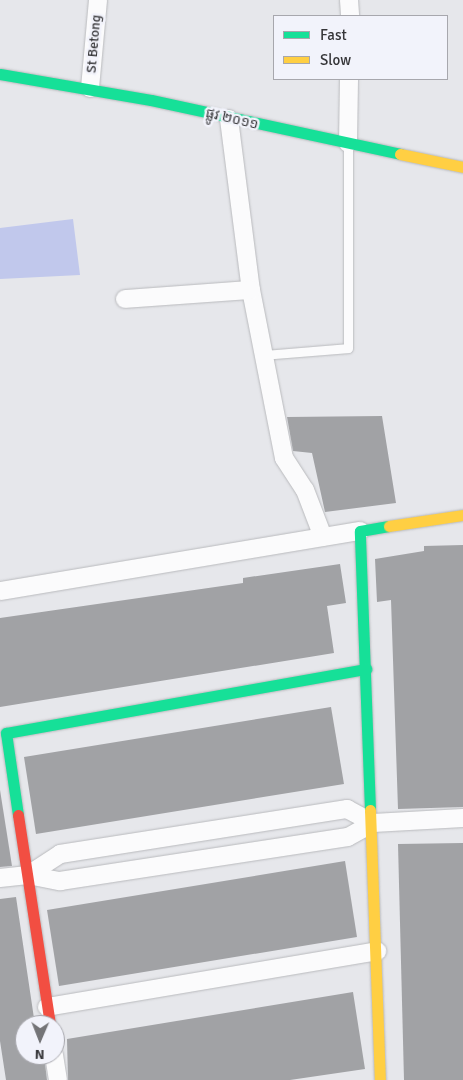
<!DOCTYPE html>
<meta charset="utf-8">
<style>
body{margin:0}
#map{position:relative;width:463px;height:1080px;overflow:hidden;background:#e6e7eb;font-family:Signika,"Noto Sans Khmer",sans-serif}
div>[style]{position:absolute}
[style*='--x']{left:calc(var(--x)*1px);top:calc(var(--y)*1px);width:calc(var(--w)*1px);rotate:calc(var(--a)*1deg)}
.water>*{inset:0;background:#c1c8ec}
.building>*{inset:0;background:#a1a2a5}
.roads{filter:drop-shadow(0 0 1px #b9babd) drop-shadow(0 0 1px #b9babd)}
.lane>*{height:9px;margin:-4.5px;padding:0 4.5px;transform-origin:4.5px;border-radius:4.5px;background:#fbfbfc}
.street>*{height:18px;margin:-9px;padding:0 9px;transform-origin:9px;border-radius:9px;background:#fbfbfc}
.fast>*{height:11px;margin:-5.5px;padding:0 5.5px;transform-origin:5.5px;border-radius:5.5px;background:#16e098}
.slow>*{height:11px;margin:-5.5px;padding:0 5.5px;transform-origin:5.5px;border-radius:5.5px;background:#ffcf43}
.jam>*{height:11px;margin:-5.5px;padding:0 5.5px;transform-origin:5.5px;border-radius:5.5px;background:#f24e42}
span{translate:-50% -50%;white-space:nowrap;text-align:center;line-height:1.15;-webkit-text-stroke:5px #f2f3fb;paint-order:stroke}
.street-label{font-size:14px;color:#363639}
.legend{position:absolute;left:273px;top:15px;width:175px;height:65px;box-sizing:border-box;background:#f2f3fb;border:1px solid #a7a7ad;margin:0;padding:6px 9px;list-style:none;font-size:15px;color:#363639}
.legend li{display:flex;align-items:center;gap:10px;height:25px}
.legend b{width:25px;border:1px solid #a7a7ad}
.north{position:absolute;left:15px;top:1015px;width:50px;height:50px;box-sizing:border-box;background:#f2f3fb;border:1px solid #a7a7ad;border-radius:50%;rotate:181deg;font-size:14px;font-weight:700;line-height:20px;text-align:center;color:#363639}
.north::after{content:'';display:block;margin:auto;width:18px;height:22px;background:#747477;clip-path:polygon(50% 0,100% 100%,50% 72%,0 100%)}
</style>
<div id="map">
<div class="water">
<i style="clip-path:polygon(73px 219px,80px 275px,0 279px,0 228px)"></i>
</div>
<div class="building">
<i style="clip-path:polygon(382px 416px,396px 503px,325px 512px,312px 453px,293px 451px,287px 417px)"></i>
<i style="clip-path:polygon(463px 545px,463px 807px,398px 809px,391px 600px,377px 602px,375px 559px,424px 551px,424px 546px)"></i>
<i style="clip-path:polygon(340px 564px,346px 603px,327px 606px,334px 653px,0 707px,0 618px,243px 583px,243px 578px)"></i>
<i style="clip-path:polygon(331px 707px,344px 784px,36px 834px,24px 757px)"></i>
<i style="clip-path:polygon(0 790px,12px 866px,0 867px)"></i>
<i style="clip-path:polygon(463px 843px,463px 1080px,404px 1080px,398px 844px)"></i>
<i style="clip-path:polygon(345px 861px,357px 937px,59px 986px,47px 910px)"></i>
<i style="clip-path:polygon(16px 897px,35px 1025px,25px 1025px,25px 1055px,44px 1055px,47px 1080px,6px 1080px,0 1041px,0 899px)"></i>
<i style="clip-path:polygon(353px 992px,365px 1069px,290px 1080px,68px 1080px,67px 1039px)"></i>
</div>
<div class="roads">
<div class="lane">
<i style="--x:263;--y:355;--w:85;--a:-4.7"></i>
<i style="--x:348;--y:348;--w:203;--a:-90"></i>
</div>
<div class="street">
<i style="--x:349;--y:0;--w:16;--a:86"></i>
<i style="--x:90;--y:88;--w:88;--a:-84.8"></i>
<i style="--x:229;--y:119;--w:172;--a:82.7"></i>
<i style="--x:251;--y:290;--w:171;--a:78.9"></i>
<i style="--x:284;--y:458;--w:38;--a:57"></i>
<i style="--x:305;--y:490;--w:50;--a:69"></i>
<i style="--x:348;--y:143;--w:64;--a:-89.1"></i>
<i style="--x:125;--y:299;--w:126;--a:-4.1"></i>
<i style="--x:0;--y:591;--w:365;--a:-9.5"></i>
<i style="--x:28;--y:875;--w:38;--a:-33"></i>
<i style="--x:60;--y:854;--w:291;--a:-8.9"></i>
<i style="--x:347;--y:809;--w:30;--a:28"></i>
<i style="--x:0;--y:878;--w:28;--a:-6"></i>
<i style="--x:28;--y:875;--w:33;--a:11"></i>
<i style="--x:60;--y:881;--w:291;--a:-8.7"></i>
<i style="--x:348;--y:837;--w:29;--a:-29"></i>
<i style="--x:373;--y:823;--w:90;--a:-3.2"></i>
<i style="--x:47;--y:1007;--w:335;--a:-9.6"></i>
<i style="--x:54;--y:1055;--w:25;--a:81"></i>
</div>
<div class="fast">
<i style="--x:0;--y:74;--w:153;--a:9.8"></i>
<i style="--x:151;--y:100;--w:255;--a:12.2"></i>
<i style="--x:370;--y:810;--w:279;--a:-92.1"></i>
<i style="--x:360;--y:531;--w:29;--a:-10"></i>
<i style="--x:18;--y:815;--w:83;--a:-98.3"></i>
<i style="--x:6;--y:733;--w:366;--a:-10.1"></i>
</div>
<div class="slow">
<i style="--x:400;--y:154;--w:64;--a:11.7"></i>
<i style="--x:389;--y:526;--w:75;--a:-8.5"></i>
<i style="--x:370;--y:810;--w:270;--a:87.9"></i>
</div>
<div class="jam">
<i style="--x:18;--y:815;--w:212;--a:81.3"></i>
</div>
</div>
<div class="street-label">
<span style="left:94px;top:44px;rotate:-85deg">St Betong</span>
<span style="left:232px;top:119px;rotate:13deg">ផ្លូវ ២០១១</span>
</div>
<ul class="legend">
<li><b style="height:6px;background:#16e098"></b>Fast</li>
<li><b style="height:6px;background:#ffcf43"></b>Slow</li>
</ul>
<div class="north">N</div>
</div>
